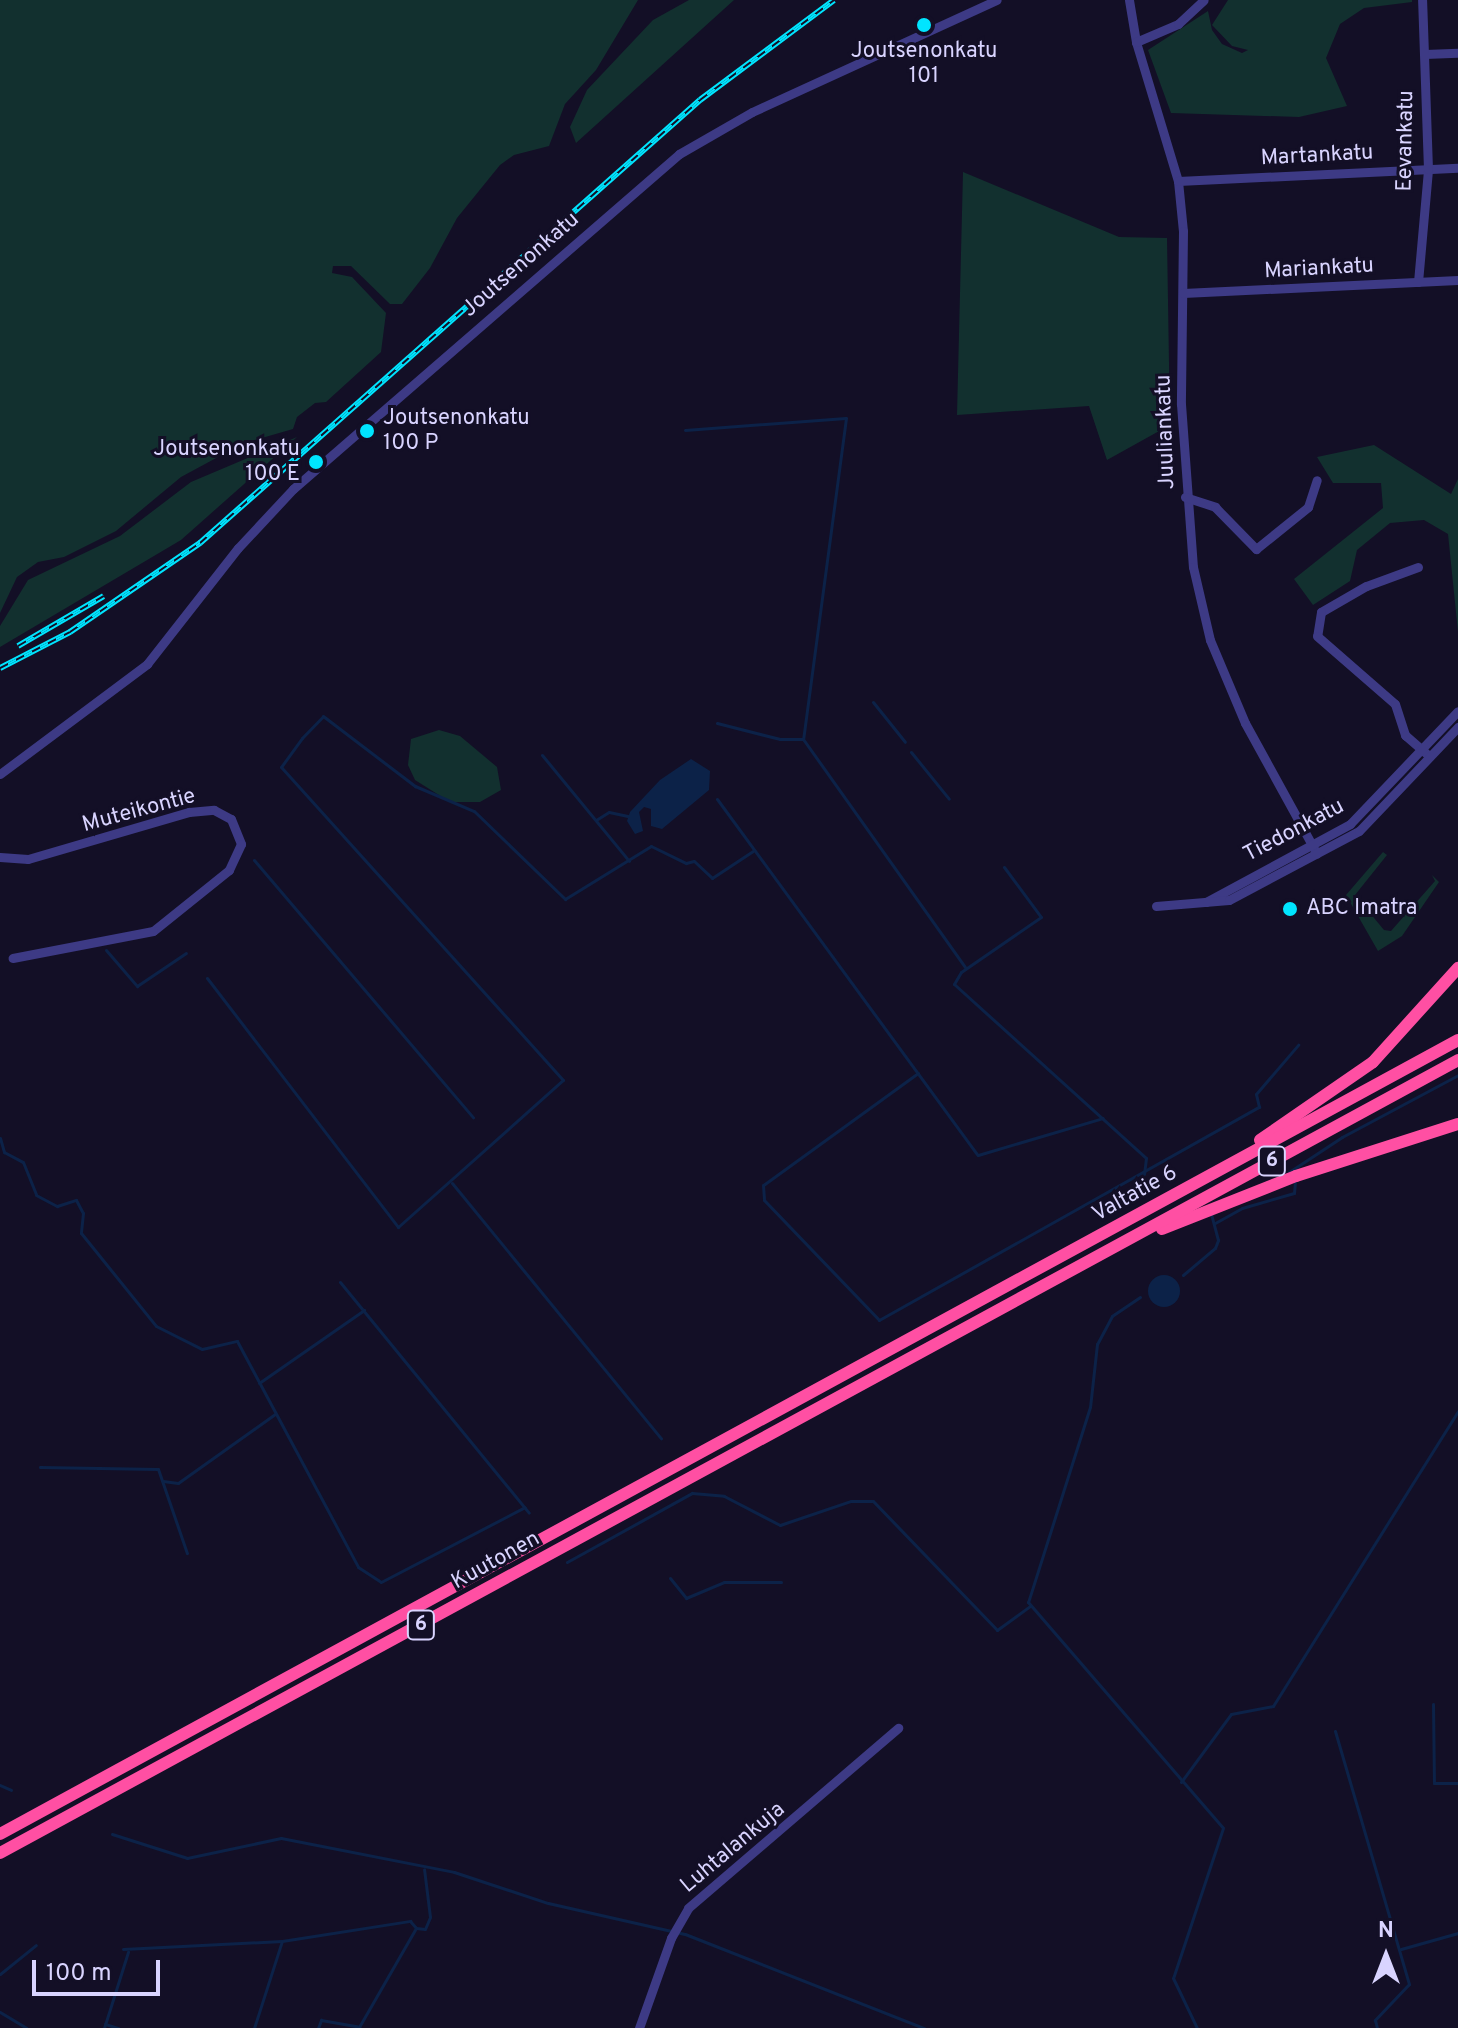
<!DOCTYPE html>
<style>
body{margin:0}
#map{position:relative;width:1458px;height:2028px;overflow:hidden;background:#130f26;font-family:Overpass,sans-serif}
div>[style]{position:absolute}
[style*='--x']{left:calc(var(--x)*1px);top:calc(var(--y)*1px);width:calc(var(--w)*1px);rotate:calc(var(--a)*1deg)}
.green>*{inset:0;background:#12302f}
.water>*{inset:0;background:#0c2248}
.round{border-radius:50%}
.stream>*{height:3px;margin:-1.5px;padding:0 1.5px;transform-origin:1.5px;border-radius:1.5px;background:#0c2248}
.minor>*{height:9px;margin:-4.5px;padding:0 4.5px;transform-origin:4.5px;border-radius:4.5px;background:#3d3a85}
.highway>*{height:12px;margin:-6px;padding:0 6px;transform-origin:6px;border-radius:6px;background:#ff4fa3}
.rail>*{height:6px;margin-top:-3px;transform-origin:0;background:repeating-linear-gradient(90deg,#130f26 0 9px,#00e5ff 0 18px);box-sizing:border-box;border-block:2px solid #00e5ff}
.dots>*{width:22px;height:22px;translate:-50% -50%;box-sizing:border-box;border:4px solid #130f26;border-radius:50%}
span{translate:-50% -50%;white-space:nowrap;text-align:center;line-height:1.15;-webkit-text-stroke:6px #130f26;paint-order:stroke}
.shield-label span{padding:2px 6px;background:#130f26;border:2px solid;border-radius:6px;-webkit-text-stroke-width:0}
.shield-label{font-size:20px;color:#d9d4ff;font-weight:700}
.poi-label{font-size:22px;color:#d9d4ff}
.left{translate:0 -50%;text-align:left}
.right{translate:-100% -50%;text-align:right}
.street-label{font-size:22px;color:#d9d4ff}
.north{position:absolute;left:1346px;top:1916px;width:80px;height:80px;-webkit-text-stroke:6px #130f26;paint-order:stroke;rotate:0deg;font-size:22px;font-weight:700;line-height:32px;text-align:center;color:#d9d4ff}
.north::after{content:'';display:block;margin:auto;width:28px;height:36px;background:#d9d4ff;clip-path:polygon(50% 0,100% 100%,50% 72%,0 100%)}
.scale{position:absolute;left:32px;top:1960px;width:128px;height:36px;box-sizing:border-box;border:4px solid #d9d4ff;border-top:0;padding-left:10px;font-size:24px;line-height:28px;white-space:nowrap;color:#d9d4ff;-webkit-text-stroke:6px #130f26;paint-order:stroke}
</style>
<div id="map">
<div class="green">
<i style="clip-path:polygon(0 0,638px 0,596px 70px,565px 104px,549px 146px,514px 155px,500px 165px,457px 218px,430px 268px,402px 304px,390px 304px,351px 266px,333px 266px,332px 273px,352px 277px,386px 313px,381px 352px,326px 402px,315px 403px,297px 417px,293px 429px,244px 443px,181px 477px,116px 531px,64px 557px,38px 562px,17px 577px,0 613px)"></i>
<i style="clip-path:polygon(689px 0,734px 0,576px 143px,570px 127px,587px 90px,653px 20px)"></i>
<i style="clip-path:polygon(1228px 0,1412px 0,1412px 2px,1364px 8px,1340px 24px,1326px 58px,1347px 106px,1299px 117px,1171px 113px,1148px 50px,1208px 11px,1212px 30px,1222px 44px,1242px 53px,1248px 50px,1232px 46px,1212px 25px)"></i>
<i style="clip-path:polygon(963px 172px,1119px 237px,1167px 238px,1170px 425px,1107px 460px,1089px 406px,957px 415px)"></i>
<i style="clip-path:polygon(297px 437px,181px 540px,0 647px,0 626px,28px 580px,120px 536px,191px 482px)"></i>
<i style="clip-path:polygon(1374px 445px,1451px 494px,1458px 479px,1458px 632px,1448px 534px,1424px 520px,1390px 523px,1357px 550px,1350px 581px,1313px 605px,1294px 579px,1383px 508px,1381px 483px,1333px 483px,1317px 457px)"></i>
<i style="clip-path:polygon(439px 730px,460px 736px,497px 767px,501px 790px,480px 802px,450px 802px,415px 780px,408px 765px,411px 739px)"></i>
<i style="clip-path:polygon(1383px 852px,1387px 855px,1355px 895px,1384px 930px,1391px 931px,1435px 881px,1432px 875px,1439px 882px,1402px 936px,1378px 951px,1346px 895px)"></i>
</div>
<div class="water">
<i style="clip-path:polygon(691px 759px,710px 771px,709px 790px,662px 829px,651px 826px,651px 809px,644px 807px,639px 812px,643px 831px,635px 834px,627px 821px,630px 812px,660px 780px)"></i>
<i class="round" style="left:1148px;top:1275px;width:32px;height:32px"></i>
</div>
<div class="stream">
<i style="--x:685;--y:430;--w:161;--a:-4.3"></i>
<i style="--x:846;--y:418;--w:324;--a:97.6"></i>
<i style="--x:803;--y:739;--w:281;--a:54.6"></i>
<i style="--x:873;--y:702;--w:51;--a:51.3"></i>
<i style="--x:717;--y:723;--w:65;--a:14.3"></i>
<i style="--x:780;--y:739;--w:23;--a:0"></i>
<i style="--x:911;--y:752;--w:60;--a:51"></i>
<i style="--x:542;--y:755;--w:137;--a:50.6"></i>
<i style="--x:717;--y:799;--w:441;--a:53.8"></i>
<i style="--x:978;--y:1155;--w:130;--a:-16.5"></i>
<i style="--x:596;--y:820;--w:15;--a:-32"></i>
<i style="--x:609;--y:812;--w:19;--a:12"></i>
<i style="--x:254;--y:860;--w:338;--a:49.6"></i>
<i style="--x:1004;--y:867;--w:62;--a:53.5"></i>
<i style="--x:1041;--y:917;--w:97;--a:145.5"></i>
<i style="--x:961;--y:972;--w:14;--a:120"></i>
<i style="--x:954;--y:984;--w:259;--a:42.2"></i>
<i style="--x:1146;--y:1158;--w:16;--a:97"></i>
<i style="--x:106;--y:950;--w:48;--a:49.3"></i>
<i style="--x:137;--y:986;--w:59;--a:-34"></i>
<i style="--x:207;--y:978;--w:314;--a:52.5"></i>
<i style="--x:398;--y:1227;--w:221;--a:-41.7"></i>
<i style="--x:563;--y:1080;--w:421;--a:-132"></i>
<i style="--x:281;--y:767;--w:36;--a:-54"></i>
<i style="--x:302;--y:738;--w:30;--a:-46"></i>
<i style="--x:323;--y:716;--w:116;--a:37.3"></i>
<i style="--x:415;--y:786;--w:64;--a:23"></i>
<i style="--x:474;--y:811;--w:127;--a:44"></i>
<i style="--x:565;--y:899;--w:101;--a:-31.6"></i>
<i style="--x:651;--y:846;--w:39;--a:26"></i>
<i style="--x:686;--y:863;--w:8;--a:-14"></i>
<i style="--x:694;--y:861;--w:25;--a:43"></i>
<i style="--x:712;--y:878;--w:49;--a:-33.4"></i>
<i style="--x:918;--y:1073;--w:191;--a:144.1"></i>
<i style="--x:763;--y:1185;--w:15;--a:86"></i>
<i style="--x:764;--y:1200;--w:166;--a:46.2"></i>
<i style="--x:879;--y:1320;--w:436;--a:-29.3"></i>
<i style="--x:1259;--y:1107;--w:13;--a:-103"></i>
<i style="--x:1256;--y:1094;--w:65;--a:-49.4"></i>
<i style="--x:0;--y:1138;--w:15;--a:74"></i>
<i style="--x:4;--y:1152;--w:21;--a:28"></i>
<i style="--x:23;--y:1162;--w:35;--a:68"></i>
<i style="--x:36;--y:1195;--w:24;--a:28"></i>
<i style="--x:57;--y:1206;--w:20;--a:-18"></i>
<i style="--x:76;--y:1200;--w:15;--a:62"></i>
<i style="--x:83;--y:1213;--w:20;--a:96"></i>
<i style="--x:81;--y:1233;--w:119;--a:51.1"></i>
<i style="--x:156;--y:1326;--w:51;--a:26.6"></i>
<i style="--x:202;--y:1349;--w:36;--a:-13"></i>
<i style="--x:237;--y:1341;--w:256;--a:61.8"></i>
<i style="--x:358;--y:1567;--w:27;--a:33"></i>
<i style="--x:381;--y:1582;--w:162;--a:-27.5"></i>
<i style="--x:1289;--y:1172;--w:64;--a:-33.4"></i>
<i style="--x:1342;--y:1137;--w:132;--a:-28.1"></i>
<i style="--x:452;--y:1183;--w:330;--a:50.7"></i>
<i style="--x:1215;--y:1223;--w:31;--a:-29"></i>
<i style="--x:1242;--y:1208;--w:54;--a:-16.1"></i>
<i style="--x:1294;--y:1193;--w:12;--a:-85"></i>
<i style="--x:1183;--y:1275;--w:42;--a:-40.2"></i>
<i style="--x:1215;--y:1248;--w:9;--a:-69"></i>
<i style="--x:1218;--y:1240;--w:27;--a:-105"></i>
<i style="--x:340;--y:1282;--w:298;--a:50.7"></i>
<i style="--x:1140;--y:1297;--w:34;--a:146"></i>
<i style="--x:1112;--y:1316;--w:32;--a:118"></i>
<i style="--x:1097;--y:1344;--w:63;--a:96.3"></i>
<i style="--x:1090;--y:1407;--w:205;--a:107.6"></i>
<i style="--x:1028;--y:1602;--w:298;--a:49.2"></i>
<i style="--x:1223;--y:1828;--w:158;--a:108.4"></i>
<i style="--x:1173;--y:1978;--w:55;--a:64.4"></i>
<i style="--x:259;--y:1383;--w:128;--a:-34.8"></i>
<i style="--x:40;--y:1467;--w:118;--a:1"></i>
<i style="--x:158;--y:1469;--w:89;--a:71"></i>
<i style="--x:163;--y:1481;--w:15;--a:8"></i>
<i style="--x:178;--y:1483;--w:119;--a:-35.4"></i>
<i style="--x:567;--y:1562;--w:143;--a:-28.9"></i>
<i style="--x:692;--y:1493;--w:32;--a:5"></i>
<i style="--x:724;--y:1496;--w:63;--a:27.4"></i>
<i style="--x:780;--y:1525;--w:75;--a:-18.7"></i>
<i style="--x:851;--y:1501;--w:22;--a:0"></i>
<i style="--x:873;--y:1501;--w:179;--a:46.1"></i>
<i style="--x:997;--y:1630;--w:41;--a:-36"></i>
<i style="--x:670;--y:1578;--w:26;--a:51"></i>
<i style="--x:686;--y:1598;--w:41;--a:-22.8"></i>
<i style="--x:724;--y:1582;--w:57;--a:0"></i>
<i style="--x:1433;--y:1704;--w:79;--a:89.3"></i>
<i style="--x:1434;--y:1783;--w:24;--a:0"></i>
<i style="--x:1335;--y:1731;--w:264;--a:73.7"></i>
<i style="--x:1409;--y:1984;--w:50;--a:133.4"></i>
<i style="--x:1375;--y:2020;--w:8;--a:76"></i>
<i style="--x:1181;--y:1782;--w:84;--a:-53.7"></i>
<i style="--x:1231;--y:1714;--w:43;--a:-10.8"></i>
<i style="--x:1273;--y:1706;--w:348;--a:-57.9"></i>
<i style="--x:0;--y:1785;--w:12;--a:24"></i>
<i style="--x:112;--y:1834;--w:79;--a:17.7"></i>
<i style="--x:187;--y:1858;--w:96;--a:-12"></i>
<i style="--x:281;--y:1838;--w:176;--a:11.1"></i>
<i style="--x:454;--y:1872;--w:99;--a:18.3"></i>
<i style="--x:548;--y:1903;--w:140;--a:12.8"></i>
<i style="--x:685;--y:1934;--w:257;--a:21.5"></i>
<i style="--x:123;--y:1949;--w:159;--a:-2.9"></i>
<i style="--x:282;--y:1941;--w:130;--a:-8.9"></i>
<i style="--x:410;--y:1921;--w:9;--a:49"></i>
<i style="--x:1401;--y:1949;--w:59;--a:-15.7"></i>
<i style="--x:0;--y:1974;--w:46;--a:-38.9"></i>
<i style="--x:0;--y:2012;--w:31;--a:31"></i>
<i style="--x:105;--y:2024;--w:14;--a:17"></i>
<i style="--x:104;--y:2028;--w:80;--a:-72.5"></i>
<i style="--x:254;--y:2028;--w:91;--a:-72.2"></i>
<i style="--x:318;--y:2028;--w:9;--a:-69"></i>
<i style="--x:321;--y:2020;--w:39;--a:10"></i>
<i style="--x:359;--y:2027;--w:114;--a:-60.1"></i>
<i style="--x:416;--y:1928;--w:9;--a:6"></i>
<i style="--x:425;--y:1929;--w:13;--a:-67"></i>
<i style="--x:430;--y:1917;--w:48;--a:-97.1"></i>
</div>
<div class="minor">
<i style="--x:1129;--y:0;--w:43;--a:80.5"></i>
<i style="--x:1136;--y:42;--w:145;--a:73.2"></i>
<i style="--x:1178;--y:181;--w:50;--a:84.3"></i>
<i style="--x:1183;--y:231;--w:173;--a:90.7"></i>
<i style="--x:1181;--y:404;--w:163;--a:85.8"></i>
<i style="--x:1193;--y:567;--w:75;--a:76.9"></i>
<i style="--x:1210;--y:640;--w:90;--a:67.1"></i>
<i style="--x:1245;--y:723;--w:149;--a:61.2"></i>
<i style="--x:1136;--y:42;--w:46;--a:-23.2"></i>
<i style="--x:1178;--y:24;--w:35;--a:-43"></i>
<i style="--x:1425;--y:54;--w:33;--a:-2"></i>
<i style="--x:1178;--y:181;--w:280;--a:-2.7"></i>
<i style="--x:1418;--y:282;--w:113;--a:-84.9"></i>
<i style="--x:1428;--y:169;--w:169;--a:-92"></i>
<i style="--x:1183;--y:293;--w:275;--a:-2.7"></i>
<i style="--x:1185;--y:497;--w:32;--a:18"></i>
<i style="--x:1215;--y:507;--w:59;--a:45.7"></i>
<i style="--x:1256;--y:549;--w:67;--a:-38.9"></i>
<i style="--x:1308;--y:507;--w:28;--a:-72"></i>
<i style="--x:1418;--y:567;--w:55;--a:159.9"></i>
<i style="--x:1366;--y:586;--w:52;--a:150"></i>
<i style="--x:1321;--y:612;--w:24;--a:99"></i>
<i style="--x:1317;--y:636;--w:103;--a:41.1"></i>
<i style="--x:1395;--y:704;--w:33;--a:72"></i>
<i style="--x:1405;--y:735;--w:28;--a:41"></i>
<i style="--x:0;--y:774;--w:184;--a:-36.8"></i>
<i style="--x:147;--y:664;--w:147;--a:-51.9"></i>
<i style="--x:238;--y:548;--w:81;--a:-47"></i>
<i style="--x:293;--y:489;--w:511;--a:-40.95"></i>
<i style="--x:679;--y:154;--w:84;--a:-29.9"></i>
<i style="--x:752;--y:112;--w:269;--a:-24.6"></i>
<i style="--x:0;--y:857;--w:28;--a:4"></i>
<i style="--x:28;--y:859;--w:168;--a:-16.3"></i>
<i style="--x:189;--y:812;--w:25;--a:-5"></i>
<i style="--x:214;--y:810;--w:19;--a:28"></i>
<i style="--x:231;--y:819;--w:27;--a:68"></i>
<i style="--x:241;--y:844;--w:29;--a:115"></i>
<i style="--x:229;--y:870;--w:97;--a:141.2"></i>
<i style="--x:153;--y:931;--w:143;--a:169.1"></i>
<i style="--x:1206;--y:902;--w:164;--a:-28.4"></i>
<i style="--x:1350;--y:824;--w:156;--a:-46.3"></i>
<i style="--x:1156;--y:906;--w:73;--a:-4.7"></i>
<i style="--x:1229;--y:900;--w:147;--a:-28"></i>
<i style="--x:1359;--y:831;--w:144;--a:-46.4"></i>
<i style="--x:639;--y:2028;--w:96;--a:-70.4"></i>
<i style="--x:671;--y:1938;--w:34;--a:-60"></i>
<i style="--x:688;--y:1908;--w:277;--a:-40.6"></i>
</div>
<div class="highway">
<i style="--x:1260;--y:1140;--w:137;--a:-34.6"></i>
<i style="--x:1373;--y:1062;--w:127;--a:-47.9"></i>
<i style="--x:1162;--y:1229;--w:144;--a:-21.6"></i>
<i style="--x:1296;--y:1176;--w:170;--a:-17.8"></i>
<i style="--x:0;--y:1834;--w:1660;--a:-28.57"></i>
<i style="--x:0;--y:1853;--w:1660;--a:-28.54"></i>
</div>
<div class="rail">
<i style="--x:18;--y:646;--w:99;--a:-30.2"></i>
<i style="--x:0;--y:668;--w:79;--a:-27.2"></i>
<i style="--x:70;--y:632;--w:158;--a:-34.4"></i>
<i style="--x:200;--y:543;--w:668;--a:-41.54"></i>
<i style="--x:700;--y:100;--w:167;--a:-36.7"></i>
</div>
<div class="dots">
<i style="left:924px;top:25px;background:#00e5ff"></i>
<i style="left:367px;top:431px;background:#00e5ff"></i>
<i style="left:316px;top:462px;background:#00e5ff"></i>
<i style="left:1290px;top:909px;background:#00e5ff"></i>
</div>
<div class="shield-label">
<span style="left:1272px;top:1161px">6</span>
<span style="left:421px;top:1625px">6</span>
</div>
<div class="poi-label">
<span style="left:924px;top:64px">Joutsenonkatu<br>101</span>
<span class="left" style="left:383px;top:431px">Joutsenonkatu<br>100 P</span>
<span class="right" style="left:300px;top:462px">Joutsenonkatu<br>100 E</span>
<span class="left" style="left:1306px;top:909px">ABC Imatra</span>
</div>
<div class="street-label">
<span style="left:1406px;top:141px;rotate:-89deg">Eevankatu</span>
<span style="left:1317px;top:156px;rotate:-3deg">Martankatu</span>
<span style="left:521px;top:265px;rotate:-41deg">Joutsenonkatu</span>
<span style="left:1319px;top:269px;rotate:-3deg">Mariankatu</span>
<span style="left:1166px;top:432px;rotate:-92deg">Juuliankatu</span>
<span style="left:139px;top:811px;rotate:-15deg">Muteikontie</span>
<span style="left:1294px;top:831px;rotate:-28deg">Tiedonkatu</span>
<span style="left:1135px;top:1194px;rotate:-29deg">Valtatie 6</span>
<span style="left:496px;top:1561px;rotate:-29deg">Kuutonen</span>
<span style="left:733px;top:1848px;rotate:-40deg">Luhtalankuja</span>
</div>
<div class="north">N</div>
<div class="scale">100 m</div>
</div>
